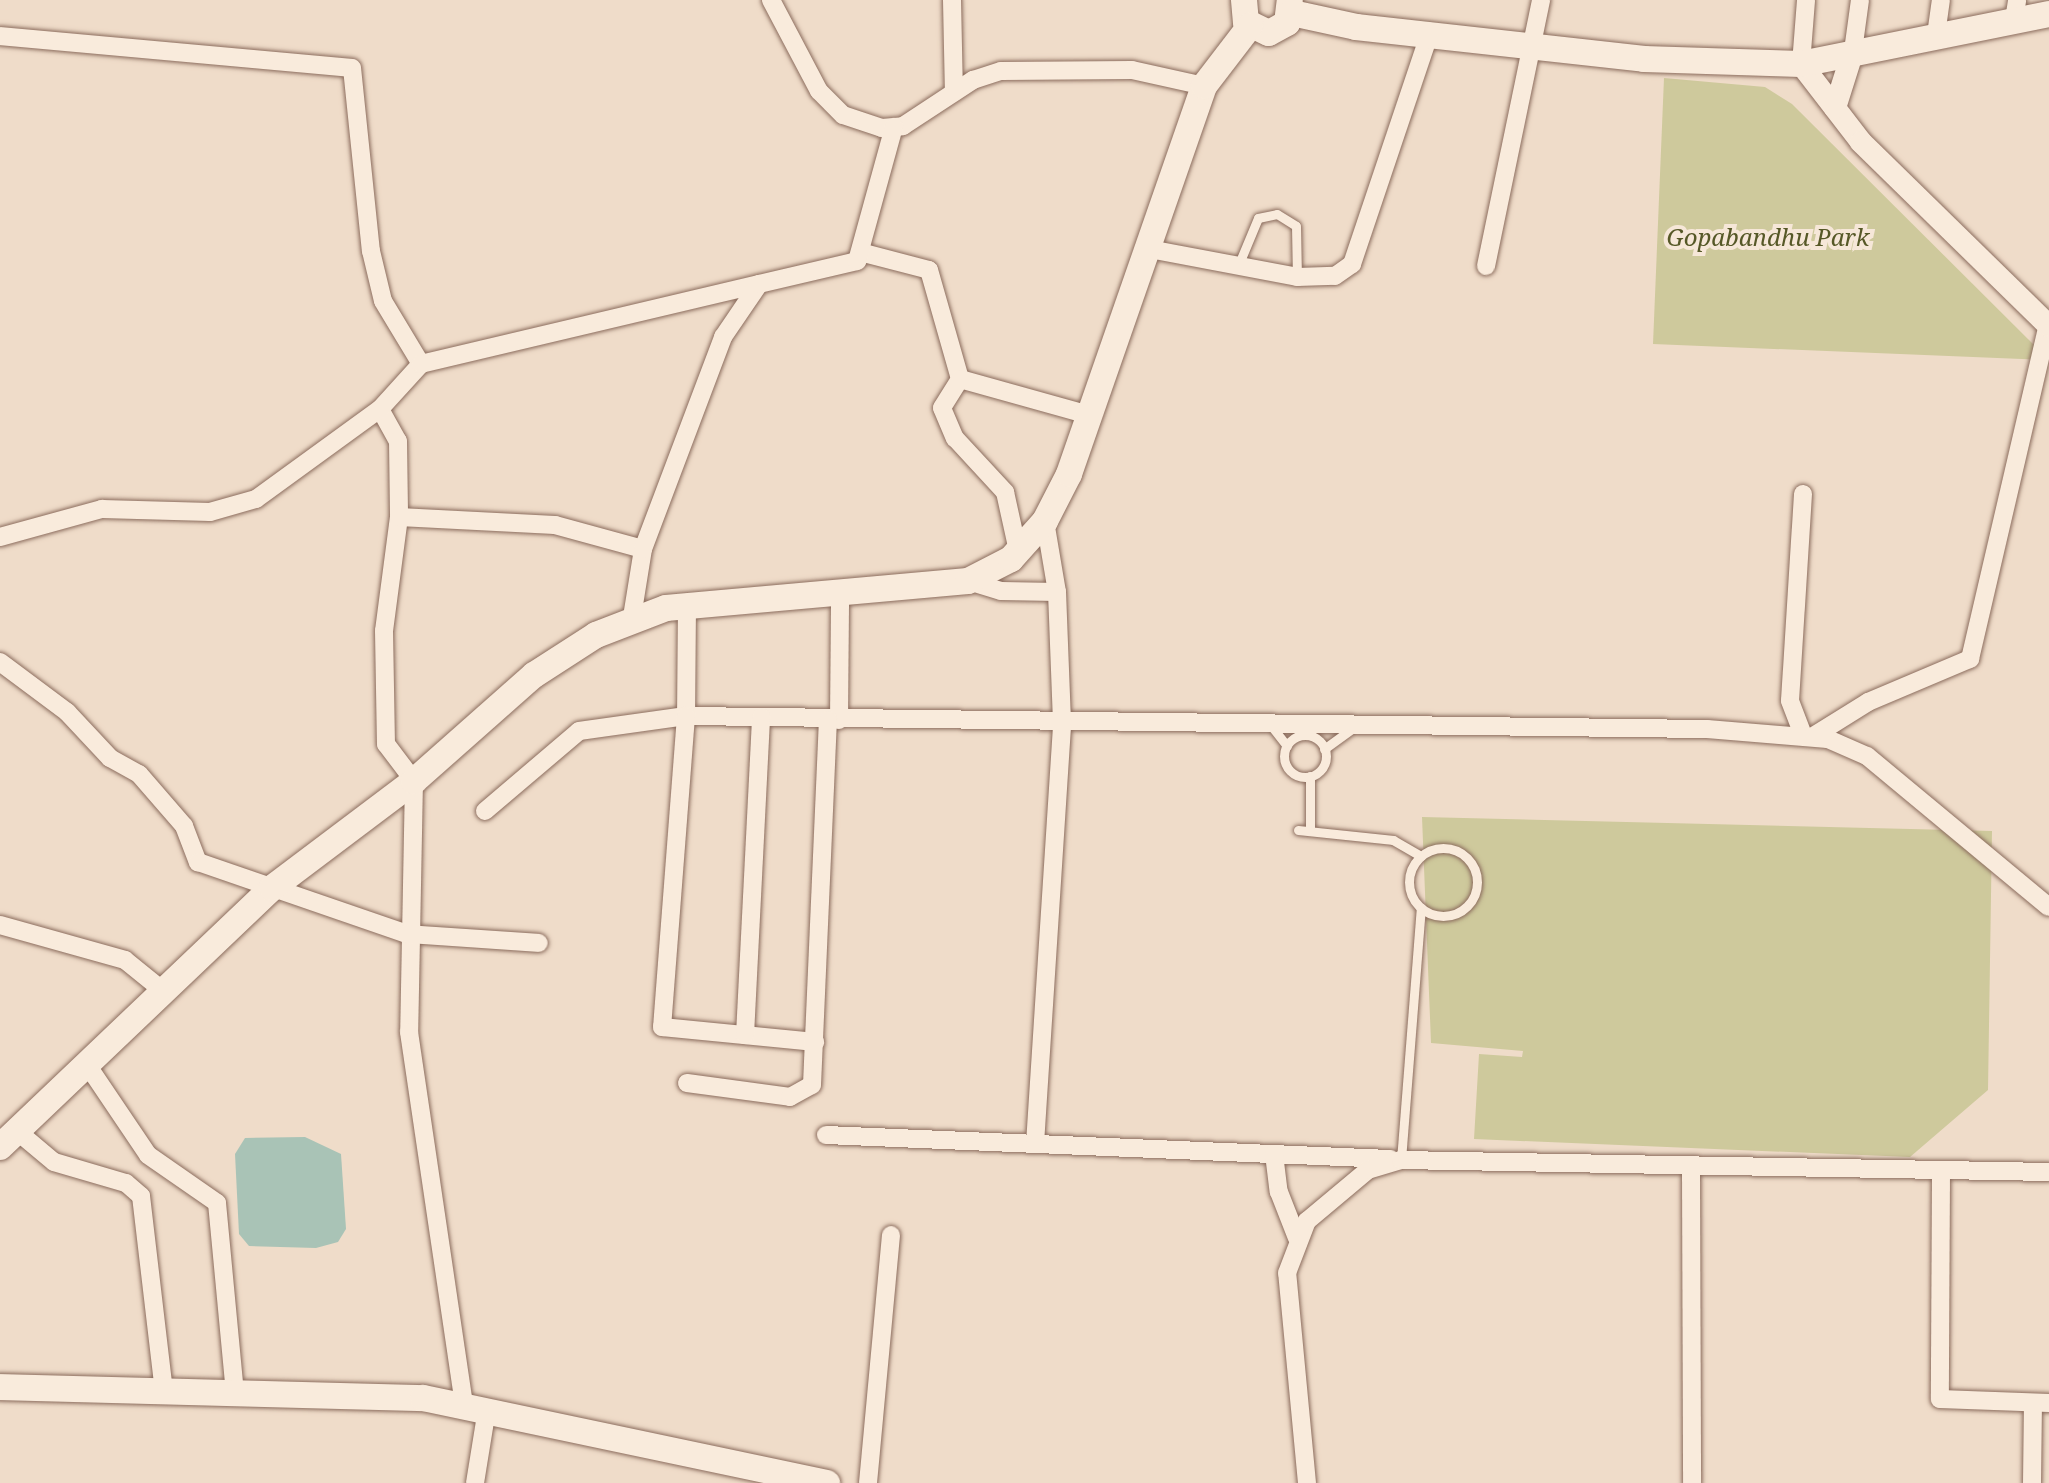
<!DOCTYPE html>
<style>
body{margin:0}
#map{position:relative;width:2049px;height:1483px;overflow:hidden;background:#efdcc9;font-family:"Noto Serif",serif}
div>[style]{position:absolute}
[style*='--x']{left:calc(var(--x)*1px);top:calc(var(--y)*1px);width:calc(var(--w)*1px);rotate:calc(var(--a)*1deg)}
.green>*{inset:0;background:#cec99c}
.water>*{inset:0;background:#a9c3b6}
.roads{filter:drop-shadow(0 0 2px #8b6c5d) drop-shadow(0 0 2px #8b6c5d)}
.service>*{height:9px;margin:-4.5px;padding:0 4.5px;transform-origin:4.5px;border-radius:4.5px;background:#f9ebdc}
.service>.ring{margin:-4.5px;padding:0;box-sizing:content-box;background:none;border:9px solid #f9ebdc;border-radius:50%}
.minor>*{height:18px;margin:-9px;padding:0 9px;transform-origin:9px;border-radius:9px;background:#f9ebdc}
.tertiary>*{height:22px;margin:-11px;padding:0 11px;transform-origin:11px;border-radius:11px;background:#f9ebdc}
.secondary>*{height:26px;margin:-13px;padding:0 13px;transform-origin:13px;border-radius:13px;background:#f9ebdc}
span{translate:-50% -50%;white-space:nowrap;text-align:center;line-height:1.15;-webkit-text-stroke:8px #f6e7d8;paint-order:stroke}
.park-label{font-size:24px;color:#565827;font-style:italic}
</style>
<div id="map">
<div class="green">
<i style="clip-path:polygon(1664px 78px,1765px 87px,1792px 104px,2049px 360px,1653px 344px)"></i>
<i style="clip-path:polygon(1422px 817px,1992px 831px,1988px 1090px,1910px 1157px,1474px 1139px,1479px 1054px,1522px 1057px,1523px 1051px,1431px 1043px)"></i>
</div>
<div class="water">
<i style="clip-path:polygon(305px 1137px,341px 1154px,346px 1229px,338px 1242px,316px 1248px,249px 1246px,239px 1234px,235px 1154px,245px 1138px)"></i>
</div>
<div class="roads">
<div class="service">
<i style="--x:1238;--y:266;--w:52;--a:-67.4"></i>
<i style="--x:1258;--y:218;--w:19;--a:-12"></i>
<i style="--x:1277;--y:214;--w:22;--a:32"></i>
<i style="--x:1296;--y:226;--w:51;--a:88.9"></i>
<i style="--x:1269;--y:723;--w:29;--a:52"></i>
<i class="ring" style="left:1284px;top:735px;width:33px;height:33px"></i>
<i style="--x:1324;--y:749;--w:37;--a:-36"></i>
<i style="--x:1298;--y:830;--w:96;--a:6"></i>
<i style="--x:1393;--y:840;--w:32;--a:30"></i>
<i style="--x:1310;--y:831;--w:55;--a:-90"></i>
<i class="ring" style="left:1409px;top:848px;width:59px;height:59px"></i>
<i style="--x:1401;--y:1160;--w:253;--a:-85.5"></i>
</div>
<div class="minor">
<i style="--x:771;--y:0;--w:103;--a:62.2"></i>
<i style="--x:819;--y:91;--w:34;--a:45"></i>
<i style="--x:843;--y:115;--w:41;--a:18.4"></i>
<i style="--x:882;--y:128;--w:21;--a:-5"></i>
<i style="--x:903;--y:126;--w:84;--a:-33.3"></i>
<i style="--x:973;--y:80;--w:29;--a:-18"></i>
<i style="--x:1001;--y:71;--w:131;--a:-0.4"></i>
<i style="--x:1132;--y:70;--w:74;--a:12.5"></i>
<i style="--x:952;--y:0;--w:92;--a:88.8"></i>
<i style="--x:2014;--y:20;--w:20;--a:-81"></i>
<i style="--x:1936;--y:35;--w:35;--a:-82"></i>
<i style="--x:0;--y:36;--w:353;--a:5.2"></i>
<i style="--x:352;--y:68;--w:184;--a:84.1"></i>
<i style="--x:371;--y:251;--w:51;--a:76.5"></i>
<i style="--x:383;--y:301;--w:74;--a:58.9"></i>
<i style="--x:1853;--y:51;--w:51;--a:-82.2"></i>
<i style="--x:1801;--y:64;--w:64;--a:-85.5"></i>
<i style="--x:1144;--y:248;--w:156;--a:10.7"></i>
<i style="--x:1297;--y:277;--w:38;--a:-2"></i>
<i style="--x:1335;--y:276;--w:21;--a:-35"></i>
<i style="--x:1352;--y:264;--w:245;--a:-71.4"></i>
<i style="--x:860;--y:252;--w:71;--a:14.6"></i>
<i style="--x:929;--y:270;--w:113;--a:74.1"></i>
<i style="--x:960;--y:379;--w:134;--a:15.6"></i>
<i style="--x:1486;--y:266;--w:272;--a:-78.3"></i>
<i style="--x:960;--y:379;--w:34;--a:122"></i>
<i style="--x:942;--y:408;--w:33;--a:67"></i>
<i style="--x:955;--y:438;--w:74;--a:47.2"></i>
<i style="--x:1005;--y:492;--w:60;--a:77.6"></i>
<i style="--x:380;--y:409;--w:37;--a:61"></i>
<i style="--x:398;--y:441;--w:76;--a:89.2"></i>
<i style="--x:399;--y:517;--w:115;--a:97.5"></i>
<i style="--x:384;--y:631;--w:113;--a:89"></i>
<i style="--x:386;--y:744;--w:46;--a:52.9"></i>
<i style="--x:414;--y:781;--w:251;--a:91.1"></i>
<i style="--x:409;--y:1032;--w:377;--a:81.6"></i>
<i style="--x:1803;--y:494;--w:207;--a:93.6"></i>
<i style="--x:1790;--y:701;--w:36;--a:69"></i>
<i style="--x:399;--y:517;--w:156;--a:2.9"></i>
<i style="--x:555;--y:525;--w:91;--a:15.3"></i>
<i style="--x:0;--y:537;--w:106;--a:-15.4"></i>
<i style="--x:102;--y:509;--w:108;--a:1.6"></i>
<i style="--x:210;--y:512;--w:48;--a:-15.8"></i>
<i style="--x:256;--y:499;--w:153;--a:-36"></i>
<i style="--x:380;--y:409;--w:61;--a:-47.7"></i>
<i style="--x:421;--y:364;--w:347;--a:-13.3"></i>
<i style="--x:968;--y:581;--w:34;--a:17"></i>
<i style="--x:1001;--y:591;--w:56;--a:1"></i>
<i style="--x:687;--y:605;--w:111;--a:90.5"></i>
<i style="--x:686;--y:716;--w:1021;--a:0.73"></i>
<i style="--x:1707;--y:729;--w:121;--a:4.7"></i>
<i style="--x:1828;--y:739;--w:43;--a:23.6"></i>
<i style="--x:1867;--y:756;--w:236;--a:39.7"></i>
<i style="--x:632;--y:617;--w:69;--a:-80.8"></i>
<i style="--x:643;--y:549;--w:227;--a:-69.3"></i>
<i style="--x:723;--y:337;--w:64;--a:-55.8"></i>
<i style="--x:759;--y:284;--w:101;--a:-13.2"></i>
<i style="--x:857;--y:261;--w:139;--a:-74.6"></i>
<i style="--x:0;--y:662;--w:84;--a:36.7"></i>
<i style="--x:67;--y:712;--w:63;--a:46.9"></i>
<i style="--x:110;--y:758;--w:33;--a:29"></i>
<i style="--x:139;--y:774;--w:69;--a:49.1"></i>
<i style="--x:184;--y:826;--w:39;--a:69"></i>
<i style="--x:198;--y:862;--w:221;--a:19"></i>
<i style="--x:407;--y:934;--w:132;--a:3.9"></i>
<i style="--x:839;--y:720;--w:125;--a:-89.5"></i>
<i style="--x:1812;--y:737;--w:66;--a:-32"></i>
<i style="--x:1868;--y:702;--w:111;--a:-22.9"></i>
<i style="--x:1970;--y:659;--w:344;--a:-76.9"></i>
<i style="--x:485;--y:811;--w:123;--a:-40.4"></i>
<i style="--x:579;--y:731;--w:108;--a:-8"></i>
<i style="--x:686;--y:716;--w:312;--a:94.4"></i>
<i style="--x:662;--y:1027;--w:154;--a:5.6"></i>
<i style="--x:0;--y:925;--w:130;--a:15.6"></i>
<i style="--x:125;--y:960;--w:46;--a:38.9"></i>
<i style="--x:745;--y:1035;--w:318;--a:-87.1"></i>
<i style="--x:86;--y:1063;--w:111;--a:56"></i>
<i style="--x:148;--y:1155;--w:84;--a:34.8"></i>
<i style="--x:217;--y:1203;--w:191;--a:84.6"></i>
<i style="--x:687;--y:1083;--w:104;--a:7.7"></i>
<i style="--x:790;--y:1097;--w:25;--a:-29"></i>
<i style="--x:812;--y:1085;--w:365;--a:-87.5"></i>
<i style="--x:17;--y:1131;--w:48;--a:40"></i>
<i style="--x:54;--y:1162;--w:75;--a:16.3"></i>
<i style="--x:126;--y:1183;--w:20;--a:41"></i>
<i style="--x:141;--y:1196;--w:197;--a:83.3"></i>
<i style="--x:826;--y:1135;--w:565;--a:2.44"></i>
<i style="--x:1035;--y:1144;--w:423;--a:-86.3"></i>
<i style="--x:1062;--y:722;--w:130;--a:-92.2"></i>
<i style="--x:1057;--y:592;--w:72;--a:-99.6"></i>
<i style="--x:1274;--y:1154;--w:38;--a:83"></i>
<i style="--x:1279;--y:1192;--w:49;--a:68.6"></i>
<i style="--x:1691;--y:1171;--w:312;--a:89.8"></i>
<i style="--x:1941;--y:1174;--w:225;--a:90.3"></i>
<i style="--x:1940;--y:1399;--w:109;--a:2.1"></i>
<i style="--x:475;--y:1483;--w:75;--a:-80.8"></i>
<i style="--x:868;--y:1483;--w:249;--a:-84.7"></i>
<i style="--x:1307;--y:1483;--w:211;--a:-95.4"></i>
<i style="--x:1287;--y:1273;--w:56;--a:-69"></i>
<i style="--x:1307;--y:1221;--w:80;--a:-39.9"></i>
<i style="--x:1368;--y:1170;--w:34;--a:-17"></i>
<i style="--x:1401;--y:1160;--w:648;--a:1.06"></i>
<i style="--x:2032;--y:1483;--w:78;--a:-89.3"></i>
</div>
<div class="tertiary">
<i style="--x:1801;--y:64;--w:98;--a:52.4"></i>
<i style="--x:1861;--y:142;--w:263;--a:44.4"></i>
<i style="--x:1835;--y:108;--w:60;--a:-72.5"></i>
</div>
<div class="secondary">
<i style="--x:1244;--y:0;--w:22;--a:85"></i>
<i style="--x:1246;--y:22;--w:25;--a:26"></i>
<i style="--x:1269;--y:33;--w:21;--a:-29"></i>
<i style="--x:1287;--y:23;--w:23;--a:-83"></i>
<i style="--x:1292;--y:13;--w:66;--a:12.3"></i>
<i style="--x:1356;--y:27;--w:290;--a:6.3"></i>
<i style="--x:1644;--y:59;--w:157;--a:1.8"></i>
<i style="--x:1801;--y:64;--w:253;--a:-11.4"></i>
<i style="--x:0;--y:1147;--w:376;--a:-43.6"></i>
<i style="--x:272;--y:888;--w:178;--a:-37"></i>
<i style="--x:414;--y:781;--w:160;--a:-41.5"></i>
<i style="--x:534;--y:675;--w:74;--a:-32.8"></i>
<i style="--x:596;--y:635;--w:75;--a:-21.1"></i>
<i style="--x:666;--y:608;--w:303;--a:-5.1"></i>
<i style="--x:968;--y:581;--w:48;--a:-27.1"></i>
<i style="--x:1011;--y:559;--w:51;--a:-48.2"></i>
<i style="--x:1045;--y:521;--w:53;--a:-62.9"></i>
<i style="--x:1069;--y:474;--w:411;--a:-70.8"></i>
<i style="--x:1204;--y:86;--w:76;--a:-52.5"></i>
<i style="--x:0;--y:1387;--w:423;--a:1.5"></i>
<i style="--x:423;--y:1398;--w:413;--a:11.9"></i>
</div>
</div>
<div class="park-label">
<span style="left:1768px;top:237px">Gopabandhu Park</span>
</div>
</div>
